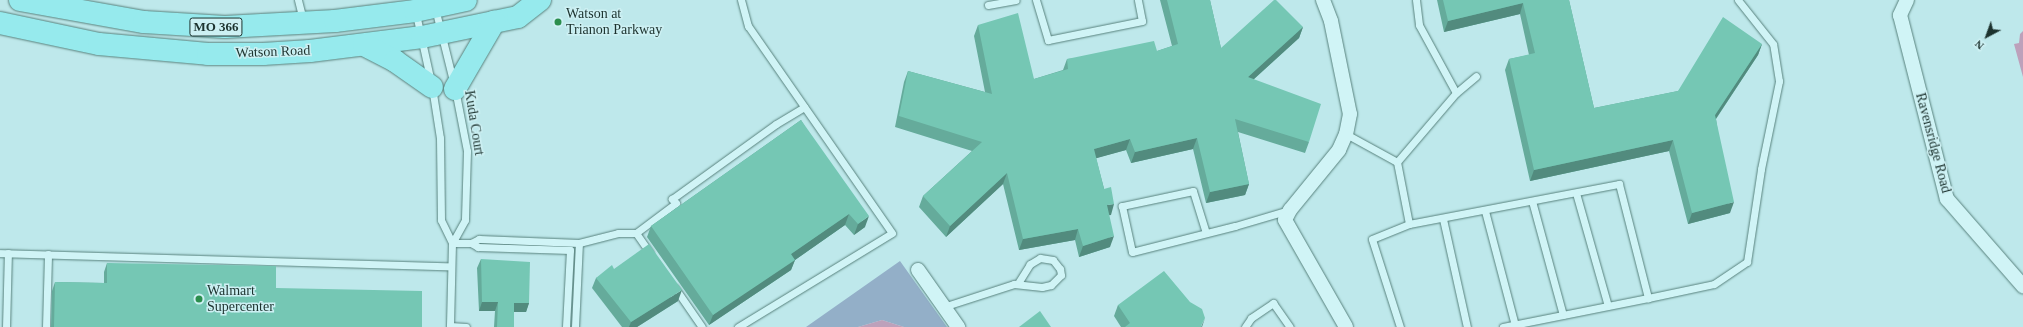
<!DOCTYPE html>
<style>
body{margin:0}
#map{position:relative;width:2023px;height:327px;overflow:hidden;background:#bee8eb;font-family:"Times New Roman",serif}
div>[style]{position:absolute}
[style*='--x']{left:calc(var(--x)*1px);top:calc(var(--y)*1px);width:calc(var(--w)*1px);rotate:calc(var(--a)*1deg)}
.green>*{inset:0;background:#93afc8}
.water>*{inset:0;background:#bda1bb}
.roads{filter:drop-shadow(0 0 1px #58827d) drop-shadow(0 0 1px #58827d)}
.service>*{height:7px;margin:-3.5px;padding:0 3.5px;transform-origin:3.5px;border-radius:3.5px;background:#d0f4f6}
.minor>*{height:14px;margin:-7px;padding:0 7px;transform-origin:7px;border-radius:7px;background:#d0f4f6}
.primary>*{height:22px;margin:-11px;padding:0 11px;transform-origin:11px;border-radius:11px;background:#96eaed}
.wall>*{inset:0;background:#65ab9b}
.shaded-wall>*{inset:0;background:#528b7e}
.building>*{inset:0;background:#75c7b4}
.dots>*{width:11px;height:11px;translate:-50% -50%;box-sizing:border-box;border:2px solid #cdf0f3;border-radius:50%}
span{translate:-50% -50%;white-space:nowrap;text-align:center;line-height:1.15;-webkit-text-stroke:3px #cdf0f3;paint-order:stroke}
.shield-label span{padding:1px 3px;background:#cdf0f3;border:1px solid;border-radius:3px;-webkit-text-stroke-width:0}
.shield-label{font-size:13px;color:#1c322e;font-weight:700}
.poi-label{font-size:14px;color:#1c322e}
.left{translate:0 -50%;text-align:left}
.street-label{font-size:14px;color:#1c322e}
.north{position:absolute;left:1967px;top:16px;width:40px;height:40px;-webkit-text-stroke:3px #cdf0f3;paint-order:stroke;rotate:221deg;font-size:11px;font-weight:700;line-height:16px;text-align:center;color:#1c322e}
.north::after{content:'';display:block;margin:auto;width:14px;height:18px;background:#1c322e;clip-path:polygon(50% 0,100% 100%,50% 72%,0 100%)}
</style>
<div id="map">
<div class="green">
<i style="clip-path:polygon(900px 261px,947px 327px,904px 327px,882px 320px,858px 327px,806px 327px)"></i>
</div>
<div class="water">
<i style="clip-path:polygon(2023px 31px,2023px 77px,2014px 44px,2019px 43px,2020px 34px)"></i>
<i style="clip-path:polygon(882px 320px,904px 327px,858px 327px)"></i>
</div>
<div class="roads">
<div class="service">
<i style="--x:298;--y:0;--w:21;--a:76"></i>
<i style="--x:1036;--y:0;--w:42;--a:73.3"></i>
<i style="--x:1048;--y:40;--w:96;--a:-11.4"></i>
<i style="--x:1142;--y:21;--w:21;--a:-101"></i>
<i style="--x:1416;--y:0;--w:25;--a:83"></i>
<i style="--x:1419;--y:25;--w:77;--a:61.4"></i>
<i style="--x:988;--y:5;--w:28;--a:-10"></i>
<i style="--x:435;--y:8;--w:83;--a:76.1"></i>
<i style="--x:455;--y:89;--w:63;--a:79"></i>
<i style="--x:467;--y:151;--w:69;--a:91.7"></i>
<i style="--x:465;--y:220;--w:26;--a:119"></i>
<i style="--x:452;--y:243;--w:84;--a:91.4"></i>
<i style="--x:416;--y:14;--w:75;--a:77.6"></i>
<i style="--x:432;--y:87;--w:52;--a:81.1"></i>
<i style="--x:440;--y:138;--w:82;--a:89.3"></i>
<i style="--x:441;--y:220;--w:25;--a:64"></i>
<i style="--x:1346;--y:134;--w:58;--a:28.8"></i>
<i style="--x:1397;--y:162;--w:63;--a:79"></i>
<i style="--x:1397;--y:162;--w:91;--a:-49.5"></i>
<i style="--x:1456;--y:93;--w:26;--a:-40"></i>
<i style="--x:1576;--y:193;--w:117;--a:74.2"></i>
<i style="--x:1532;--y:201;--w:118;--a:74.8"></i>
<i style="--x:1485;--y:211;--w:118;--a:75.3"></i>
<i style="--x:1443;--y:219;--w:111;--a:77.5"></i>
<i style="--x:636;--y:233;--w:24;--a:55"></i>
<i style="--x:1206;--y:233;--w:44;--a:-107.2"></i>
<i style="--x:1193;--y:191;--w:73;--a:168.1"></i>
<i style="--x:1122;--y:206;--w:47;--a:77.7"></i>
<i style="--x:1132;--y:252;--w:106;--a:-14.2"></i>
<i style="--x:1235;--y:226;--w:56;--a:-16.5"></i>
<i style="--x:452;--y:243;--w:19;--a:0"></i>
<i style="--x:471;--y:243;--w:8;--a:30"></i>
<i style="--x:478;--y:247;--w:92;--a:1.9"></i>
<i style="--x:570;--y:250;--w:77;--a:93"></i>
<i style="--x:471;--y:243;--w:9;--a:-27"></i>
<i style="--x:479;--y:239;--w:100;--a:2.3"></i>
<i style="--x:579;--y:243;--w:40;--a:-14.4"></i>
<i style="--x:618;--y:233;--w:18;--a:0"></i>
<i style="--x:636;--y:233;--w:50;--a:-36.9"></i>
<i style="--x:676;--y:203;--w:6;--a:-135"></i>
<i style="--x:672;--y:199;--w:128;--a:-35.8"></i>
<i style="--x:776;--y:124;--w:33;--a:-31"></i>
<i style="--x:0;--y:253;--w:450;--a:1.7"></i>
<i style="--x:675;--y:288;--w:47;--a:55.3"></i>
<i style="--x:1648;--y:298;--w:67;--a:-12"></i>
<i style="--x:1714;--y:284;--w:40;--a:-34"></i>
<i style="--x:1747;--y:262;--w:94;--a:-81.4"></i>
<i style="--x:1761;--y:169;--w:90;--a:-78.4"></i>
<i style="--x:1779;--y:81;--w:37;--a:-99"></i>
<i style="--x:1773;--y:44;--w:56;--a:-128.5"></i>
<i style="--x:943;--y:307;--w:75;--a:-17.9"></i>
<i style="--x:1014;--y:284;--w:28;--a:6"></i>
<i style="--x:1042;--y:287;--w:9;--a:-13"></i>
<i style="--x:1051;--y:285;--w:14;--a:-45"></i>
<i style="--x:1061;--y:275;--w:6;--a:-99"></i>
<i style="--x:1060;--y:269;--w:11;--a:-128"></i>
<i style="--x:1053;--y:260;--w:13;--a:-171"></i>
<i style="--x:1040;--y:258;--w:12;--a:149"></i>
<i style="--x:1030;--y:264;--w:22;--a:122"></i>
<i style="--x:450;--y:326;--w:16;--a:4"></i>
<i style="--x:6;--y:327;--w:74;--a:-88.5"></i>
<i style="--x:46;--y:327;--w:73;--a:-88.4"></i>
<i style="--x:575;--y:327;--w:84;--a:-87.3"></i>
<i style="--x:738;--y:327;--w:180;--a:-31.4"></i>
<i style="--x:892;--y:233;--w:252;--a:-124.8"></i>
<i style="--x:748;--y:26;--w:27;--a:-105"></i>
<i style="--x:1245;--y:327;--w:11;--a:-56"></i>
<i style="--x:1251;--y:318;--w:27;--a:-34"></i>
<i style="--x:1273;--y:303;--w:29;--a:55"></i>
<i style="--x:1400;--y:327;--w:92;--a:-107.7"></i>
<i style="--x:1372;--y:239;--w:40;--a:-22"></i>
<i style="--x:1409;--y:224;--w:214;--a:-10.8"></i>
<i style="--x:1619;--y:184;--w:118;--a:75.7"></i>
<i style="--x:1648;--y:298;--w:148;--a:168.7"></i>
</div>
<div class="minor">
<i style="--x:1323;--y:0;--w:22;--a:69"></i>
<i style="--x:1331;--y:21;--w:95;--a:78.5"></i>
<i style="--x:1350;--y:114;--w:20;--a:101"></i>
<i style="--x:1346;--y:134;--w:17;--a:114"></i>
<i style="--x:1339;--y:150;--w:77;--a:129.2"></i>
<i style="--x:1290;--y:210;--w:11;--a:117"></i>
<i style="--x:1285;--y:220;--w:123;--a:60.3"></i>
<i style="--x:1907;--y:0;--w:17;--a:115"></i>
<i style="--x:1900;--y:15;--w:190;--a:75.7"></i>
<i style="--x:1947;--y:199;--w:116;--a:48.9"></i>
<i style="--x:918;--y:270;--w:70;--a:54.9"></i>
</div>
<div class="primary">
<i style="--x:20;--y:0;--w:126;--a:10.1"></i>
<i style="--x:144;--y:22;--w:81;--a:3.5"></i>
<i style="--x:225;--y:27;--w:110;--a:-3.1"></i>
<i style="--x:335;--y:21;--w:81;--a:-7.1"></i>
<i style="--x:415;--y:11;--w:52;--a:-12.2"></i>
<i style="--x:0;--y:23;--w:101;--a:12"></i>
<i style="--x:99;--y:44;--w:109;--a:5.2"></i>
<i style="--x:208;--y:54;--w:55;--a:0"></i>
<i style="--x:263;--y:54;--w:47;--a:-3.7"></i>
<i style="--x:310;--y:51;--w:113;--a:-7.1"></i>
<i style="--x:422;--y:37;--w:98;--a:-11.8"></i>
<i style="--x:518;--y:17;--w:28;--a:-38"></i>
<i style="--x:364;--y:45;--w:35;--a:27"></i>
<i style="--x:395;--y:61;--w:45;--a:35.1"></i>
<i style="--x:455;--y:89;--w:78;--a:-59.8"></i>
</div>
</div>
<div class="wall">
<i style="clip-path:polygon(1160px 0,1210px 0,1221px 48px,1303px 27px,1299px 38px,1253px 80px,1309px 142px,1305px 153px,1238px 132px,1249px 184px,1245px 195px,1206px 203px,1193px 149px,1131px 163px,1126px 150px,1096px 158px,1111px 215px,1109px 215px,1110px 247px,1079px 257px,1075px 240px,1019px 250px,1003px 184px,946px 237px,919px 207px,923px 196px,972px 151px,895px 127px,904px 82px,908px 71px,985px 92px,974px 36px,978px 25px,1034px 79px,1063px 70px,1067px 59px,1157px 51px,1172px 46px)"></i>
<i style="clip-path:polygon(1437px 0,1569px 0,1594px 108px,1678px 91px,1762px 44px,1758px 55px,1716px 119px,1730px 213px,1688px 224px,1669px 151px,1530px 181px,1505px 70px,1509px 59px,1529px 55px,1520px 14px,1444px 32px)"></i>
<i style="clip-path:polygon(801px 120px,865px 227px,854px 235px,845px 225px,795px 260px,791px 270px,709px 325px,647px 237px,651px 226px)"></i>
<i style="clip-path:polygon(481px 259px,529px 303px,526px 312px,514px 312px,514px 327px,494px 327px,495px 311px,479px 311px,477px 268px)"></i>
<i style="clip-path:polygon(107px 263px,276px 288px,422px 327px,51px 327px,52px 291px,55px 282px,104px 283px,104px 272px)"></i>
<i style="clip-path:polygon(614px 269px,678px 301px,637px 327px,622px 327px,592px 288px,596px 278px)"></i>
<i style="clip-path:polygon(1118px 305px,1202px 327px,1121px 327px,1114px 316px)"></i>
</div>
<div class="shaded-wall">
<i style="clip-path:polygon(1523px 3px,1520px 14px,1444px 32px,1448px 21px)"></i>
<i style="clip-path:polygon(1303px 27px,1299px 38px,1244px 88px,1248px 77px)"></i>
<i style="clip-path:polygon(1762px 44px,1758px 55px,1711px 126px,1715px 115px)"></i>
<i style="clip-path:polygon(1197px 138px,1193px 149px,1131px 163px,1135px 152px)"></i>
<i style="clip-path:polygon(1130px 139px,1126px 150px,1090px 160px,1094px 149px)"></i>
<i style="clip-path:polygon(1673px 140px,1669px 151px,1530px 181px,1534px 170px)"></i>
<i style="clip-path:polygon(1007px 173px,1003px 184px,946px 237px,950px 226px)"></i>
<i style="clip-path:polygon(1249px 184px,1245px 195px,1206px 203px,1210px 192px)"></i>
<i style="clip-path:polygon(1734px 202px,1730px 213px,1688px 224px,1692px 213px)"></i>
<i style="clip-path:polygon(1114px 204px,1111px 215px,1103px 216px,1107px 205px)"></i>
<i style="clip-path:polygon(849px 214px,845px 225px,795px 260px,791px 270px,709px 325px,713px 315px,791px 254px)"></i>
<i style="clip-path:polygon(869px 216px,865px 227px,854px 235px,858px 224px)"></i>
<i style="clip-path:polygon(1078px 229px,1075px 240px,1019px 250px,1023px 239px)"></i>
<i style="clip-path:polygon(1114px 236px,1110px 247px,1079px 257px,1083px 246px)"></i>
<i style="clip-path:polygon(682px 290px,678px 301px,637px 327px,629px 327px,631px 322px)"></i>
<i style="clip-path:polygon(482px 302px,498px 302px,495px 311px,479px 311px)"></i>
<i style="clip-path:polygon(514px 303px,529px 303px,526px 312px,511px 312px)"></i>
<i style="clip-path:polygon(1205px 318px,1202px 327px,1201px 327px)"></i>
</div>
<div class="building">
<i style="clip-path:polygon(1167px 0,1210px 0,1221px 48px,1274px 0,1276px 0,1303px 27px,1248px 77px,1321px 104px,1309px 142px,1235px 119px,1249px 184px,1210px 192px,1197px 138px,1135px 152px,1130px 139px,1094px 149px,1104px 189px,1111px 187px,1114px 204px,1107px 205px,1114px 236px,1083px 246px,1078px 229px,1023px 239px,1007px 173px,950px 226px,923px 196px,982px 142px,899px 116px,908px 71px,992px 94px,978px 25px,1018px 13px,1034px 79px,1068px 69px,1067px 59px,1154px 41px,1157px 51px,1178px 44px)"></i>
<i style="clip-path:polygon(1443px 0,1569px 0,1594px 108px,1678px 91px,1723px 17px,1762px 44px,1715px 115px,1734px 202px,1692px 213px,1673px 140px,1534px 170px,1509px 59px,1535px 53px,1523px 3px,1448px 21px)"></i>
<i style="clip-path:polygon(801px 120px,869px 216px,858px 224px,849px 214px,791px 254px,795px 260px,713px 315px,651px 226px)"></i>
<i style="clip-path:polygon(649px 244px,682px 290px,631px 322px,596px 278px,612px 265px,614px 269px)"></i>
<i style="clip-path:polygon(481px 259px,530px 262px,529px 303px,514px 303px,514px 327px,497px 327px,498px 302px,482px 302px)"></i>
<i style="clip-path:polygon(107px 263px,276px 266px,276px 288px,422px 291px,422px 327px,54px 327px,55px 282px,107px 283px)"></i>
<i style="clip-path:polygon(1164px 271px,1190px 302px,1202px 309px,1205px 318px,1201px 326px,1202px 327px,1125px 327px,1130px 323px,1118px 305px)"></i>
<i style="clip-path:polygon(1040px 311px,1051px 327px,1019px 327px)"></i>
</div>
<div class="dots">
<i style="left:558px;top:22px;background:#2b8e4d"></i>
<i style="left:199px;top:299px;background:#2b8e4d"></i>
</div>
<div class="shield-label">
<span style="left:216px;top:27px">MO 366</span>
</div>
<div class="poi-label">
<span class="left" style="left:566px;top:22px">Watson at<br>Trianon Parkway</span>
<span class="left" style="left:207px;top:299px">Walmart<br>Supercenter</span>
</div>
<div class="street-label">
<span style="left:273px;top:52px;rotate:-2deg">Watson Road</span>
<span style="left:474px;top:123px;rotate:81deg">Kuda Court</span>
<span style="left:1933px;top:143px;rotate:75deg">Ravensridge Road</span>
</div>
<div class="north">N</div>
</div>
